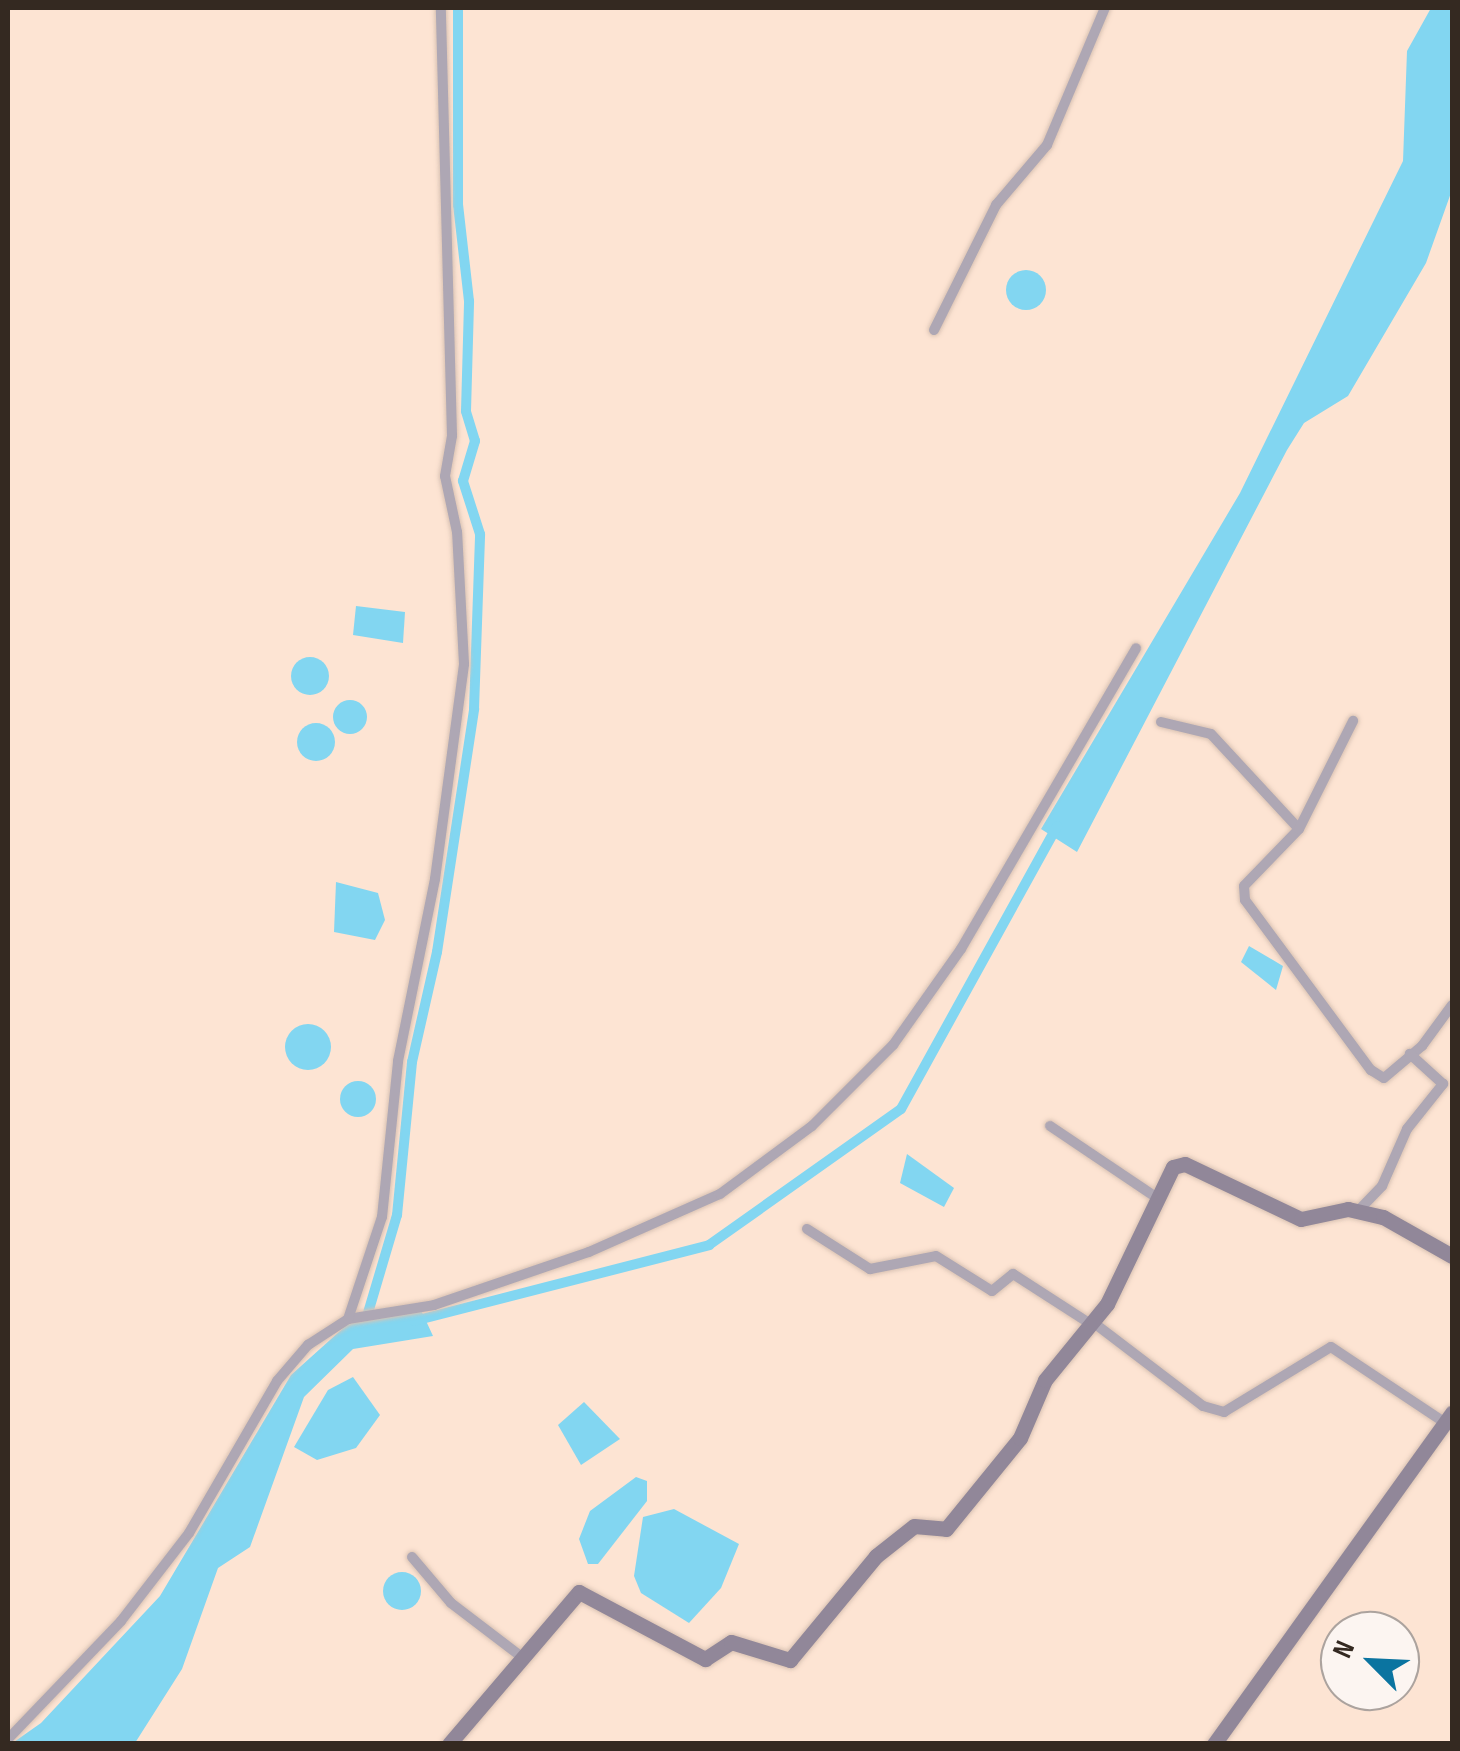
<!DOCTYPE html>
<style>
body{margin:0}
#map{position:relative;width:1460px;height:1751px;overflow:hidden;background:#fde4d3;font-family:"Sofia Sans Condensed",sans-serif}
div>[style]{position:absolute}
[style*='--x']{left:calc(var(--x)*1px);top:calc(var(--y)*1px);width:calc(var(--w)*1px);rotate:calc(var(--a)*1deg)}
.water>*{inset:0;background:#82d6f1}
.round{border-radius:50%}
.canal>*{height:10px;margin:-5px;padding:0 5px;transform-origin:5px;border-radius:5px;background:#82d6f1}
.roads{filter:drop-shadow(0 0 2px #d9c2b3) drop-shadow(0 0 2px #d9c2b3)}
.street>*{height:10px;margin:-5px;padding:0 5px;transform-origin:5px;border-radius:5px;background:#aea7b4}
.secondary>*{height:15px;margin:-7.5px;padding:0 7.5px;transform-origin:7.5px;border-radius:7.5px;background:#918799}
span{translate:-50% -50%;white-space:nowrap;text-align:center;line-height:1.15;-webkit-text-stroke:10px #fcf5f1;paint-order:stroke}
.frame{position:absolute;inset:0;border:10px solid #342921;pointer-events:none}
.north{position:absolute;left:1320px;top:1611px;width:100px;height:100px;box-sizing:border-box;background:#fcf5f1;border:2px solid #aca39e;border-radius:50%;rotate:294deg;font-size:28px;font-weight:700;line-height:40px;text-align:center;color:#342921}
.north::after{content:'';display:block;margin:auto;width:35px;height:45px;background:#0b74a0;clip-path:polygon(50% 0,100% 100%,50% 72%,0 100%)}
</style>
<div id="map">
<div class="water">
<i style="clip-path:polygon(1431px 8px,1452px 8px,1452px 190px,1426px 263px,1348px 396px,1304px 423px,1287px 450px,1077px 852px,1041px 829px,1240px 493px,1403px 161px,1407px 51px)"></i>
<i class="round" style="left:1006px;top:270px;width:40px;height:40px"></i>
<i style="clip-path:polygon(356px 606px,405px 612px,403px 643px,353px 635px)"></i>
<i class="round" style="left:291px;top:657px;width:38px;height:38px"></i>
<i class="round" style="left:333px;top:700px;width:34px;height:34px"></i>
<i class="round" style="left:297px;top:723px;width:38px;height:38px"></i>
<i style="clip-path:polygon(336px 882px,378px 893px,385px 920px,375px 940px,334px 932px)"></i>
<i style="clip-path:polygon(1249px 946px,1283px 966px,1276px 990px,1241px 962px)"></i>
<i class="round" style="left:285px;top:1024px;width:46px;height:46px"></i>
<i class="round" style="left:340px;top:1081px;width:36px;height:36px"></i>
<i style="clip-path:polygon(907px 1154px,954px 1188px,944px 1207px,900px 1183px)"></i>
<i style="clip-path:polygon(421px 1310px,433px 1336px,353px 1349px,304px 1397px,250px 1547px,218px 1568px,182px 1669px,135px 1743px,11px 1744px,41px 1723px,160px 1596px,291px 1375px,350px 1322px)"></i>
<i style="clip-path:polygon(353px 1377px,380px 1415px,356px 1448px,317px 1460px,294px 1447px,328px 1390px)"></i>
<i style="clip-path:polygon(584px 1402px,620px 1439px,581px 1465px,558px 1425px)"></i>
<i style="clip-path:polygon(636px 1477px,647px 1481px,647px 1501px,598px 1564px,588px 1564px,579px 1539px,590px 1511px)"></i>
<i style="clip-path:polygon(674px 1509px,739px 1544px,721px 1588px,689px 1623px,641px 1593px,634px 1576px,643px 1517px)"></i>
<i class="round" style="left:383px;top:1572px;width:38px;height:38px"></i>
</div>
<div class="canal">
<i style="--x:414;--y:1321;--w:305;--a:-14.4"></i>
<i style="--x:709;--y:1245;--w:235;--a:-35.3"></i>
<i style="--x:901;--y:1109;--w:323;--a:-61.1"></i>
<i style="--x:365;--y:1323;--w:113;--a:-73.5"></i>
<i style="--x:397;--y:1215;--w:154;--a:-84.4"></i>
<i style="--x:412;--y:1062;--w:113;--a:-77.2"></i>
<i style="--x:437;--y:952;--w:246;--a:-81.3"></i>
<i style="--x:474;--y:709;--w:175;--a:-88"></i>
<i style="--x:480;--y:534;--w:56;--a:-107.8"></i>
<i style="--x:463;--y:481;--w:42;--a:-73.3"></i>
<i style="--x:475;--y:441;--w:31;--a:-107"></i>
<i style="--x:466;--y:411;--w:110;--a:-88.4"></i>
<i style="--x:469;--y:301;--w:97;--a:-96.5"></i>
<i style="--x:458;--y:205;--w:197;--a:-90"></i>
</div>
<div class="roads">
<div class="street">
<i style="--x:934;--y:330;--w:140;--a:-63.6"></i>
<i style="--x:996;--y:205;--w:79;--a:-49.6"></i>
<i style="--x:1047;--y:145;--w:149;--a:-67.1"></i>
<i style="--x:1161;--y:722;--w:51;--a:13.5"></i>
<i style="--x:1211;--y:734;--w:129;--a:47.2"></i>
<i style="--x:1299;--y:829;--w:79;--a:134"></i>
<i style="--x:1244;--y:886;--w:14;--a:86"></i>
<i style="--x:1245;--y:900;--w:212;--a:53.5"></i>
<i style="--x:1371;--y:1070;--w:15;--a:32"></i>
<i style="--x:1384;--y:1078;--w:50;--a:-40.1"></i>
<i style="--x:1422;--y:1046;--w:51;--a:-53.8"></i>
<i style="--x:1299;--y:829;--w:121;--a:-63.4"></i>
<i style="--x:1050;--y:1126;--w:125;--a:33.9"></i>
<i style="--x:1358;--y:1211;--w:35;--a:-46"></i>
<i style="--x:1382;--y:1186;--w:62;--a:-66.3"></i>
<i style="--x:1407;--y:1129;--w:58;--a:-51.3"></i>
<i style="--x:1443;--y:1084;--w:45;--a:-137.7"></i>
<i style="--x:807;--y:1229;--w:75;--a:32.4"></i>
<i style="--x:870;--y:1269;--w:67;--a:-11.1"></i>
<i style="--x:936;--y:1256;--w:66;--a:32"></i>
<i style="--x:992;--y:1291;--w:27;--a:-39"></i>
<i style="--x:1013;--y:1274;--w:94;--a:32.8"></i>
<i style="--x:348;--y:1319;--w:87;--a:-9.2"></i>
<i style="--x:434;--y:1305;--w:164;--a:-18.9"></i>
<i style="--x:589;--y:1252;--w:143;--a:-23.9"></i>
<i style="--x:720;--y:1194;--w:114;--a:-36.5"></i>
<i style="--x:812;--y:1126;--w:115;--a:-45"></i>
<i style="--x:893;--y:1045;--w:118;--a:-54.7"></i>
<i style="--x:961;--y:949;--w:348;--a:-59.8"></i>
<i style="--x:1094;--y:1323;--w:137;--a:37.3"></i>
<i style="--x:1203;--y:1406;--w:22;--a:16"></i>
<i style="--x:1224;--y:1412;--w:125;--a:-31.3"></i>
<i style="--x:1331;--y:1347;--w:136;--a:33.6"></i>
<i style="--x:412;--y:1557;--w:60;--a:49.7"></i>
<i style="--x:451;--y:1603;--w:89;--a:37.3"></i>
<i style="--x:8;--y:1739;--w:163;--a:-46.2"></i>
<i style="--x:121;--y:1621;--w:111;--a:-52.3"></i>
<i style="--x:189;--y:1533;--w:176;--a:-59.9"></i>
<i style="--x:277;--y:1381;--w:48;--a:-49.3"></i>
<i style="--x:308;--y:1345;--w:48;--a:-33"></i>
<i style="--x:348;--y:1319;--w:108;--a:-71.6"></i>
<i style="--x:382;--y:1217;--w:157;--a:-84.1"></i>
<i style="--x:398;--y:1061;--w:186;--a:-78.5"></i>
<i style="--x:435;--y:879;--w:217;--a:-82.3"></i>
<i style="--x:464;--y:664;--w:132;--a:-93"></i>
<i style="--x:457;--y:532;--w:57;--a:-102.1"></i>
<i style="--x:445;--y:476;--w:41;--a:-80.1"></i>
<i style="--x:452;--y:436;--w:428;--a:-91.5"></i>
</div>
<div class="secondary">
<i style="--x:449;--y:1744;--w:200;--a:-49.5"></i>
<i style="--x:579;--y:1592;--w:143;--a:28"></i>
<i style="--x:705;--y:1659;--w:31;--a:-33"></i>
<i style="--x:731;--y:1642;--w:62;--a:17"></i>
<i style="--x:790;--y:1660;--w:135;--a:-50.4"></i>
<i style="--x:876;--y:1556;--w:48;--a:-38.3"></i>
<i style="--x:914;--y:1526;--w:32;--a:5"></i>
<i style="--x:946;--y:1529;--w:117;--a:-50.9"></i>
<i style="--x:1020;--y:1438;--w:63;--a:-66.7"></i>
<i style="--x:1045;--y:1380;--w:98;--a:-50.8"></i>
<i style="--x:1107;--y:1304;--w:152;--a:-64.3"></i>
<i style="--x:1173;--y:1167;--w:12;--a:-14"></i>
<i style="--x:1185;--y:1164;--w:128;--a:25.4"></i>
<i style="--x:1301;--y:1219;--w:48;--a:-12"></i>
<i style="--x:1348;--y:1209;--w:36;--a:13"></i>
<i style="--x:1383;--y:1217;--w:79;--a:29.5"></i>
<i style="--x:1214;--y:1744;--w:408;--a:-54.3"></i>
</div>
</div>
<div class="frame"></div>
<div class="north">N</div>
</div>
